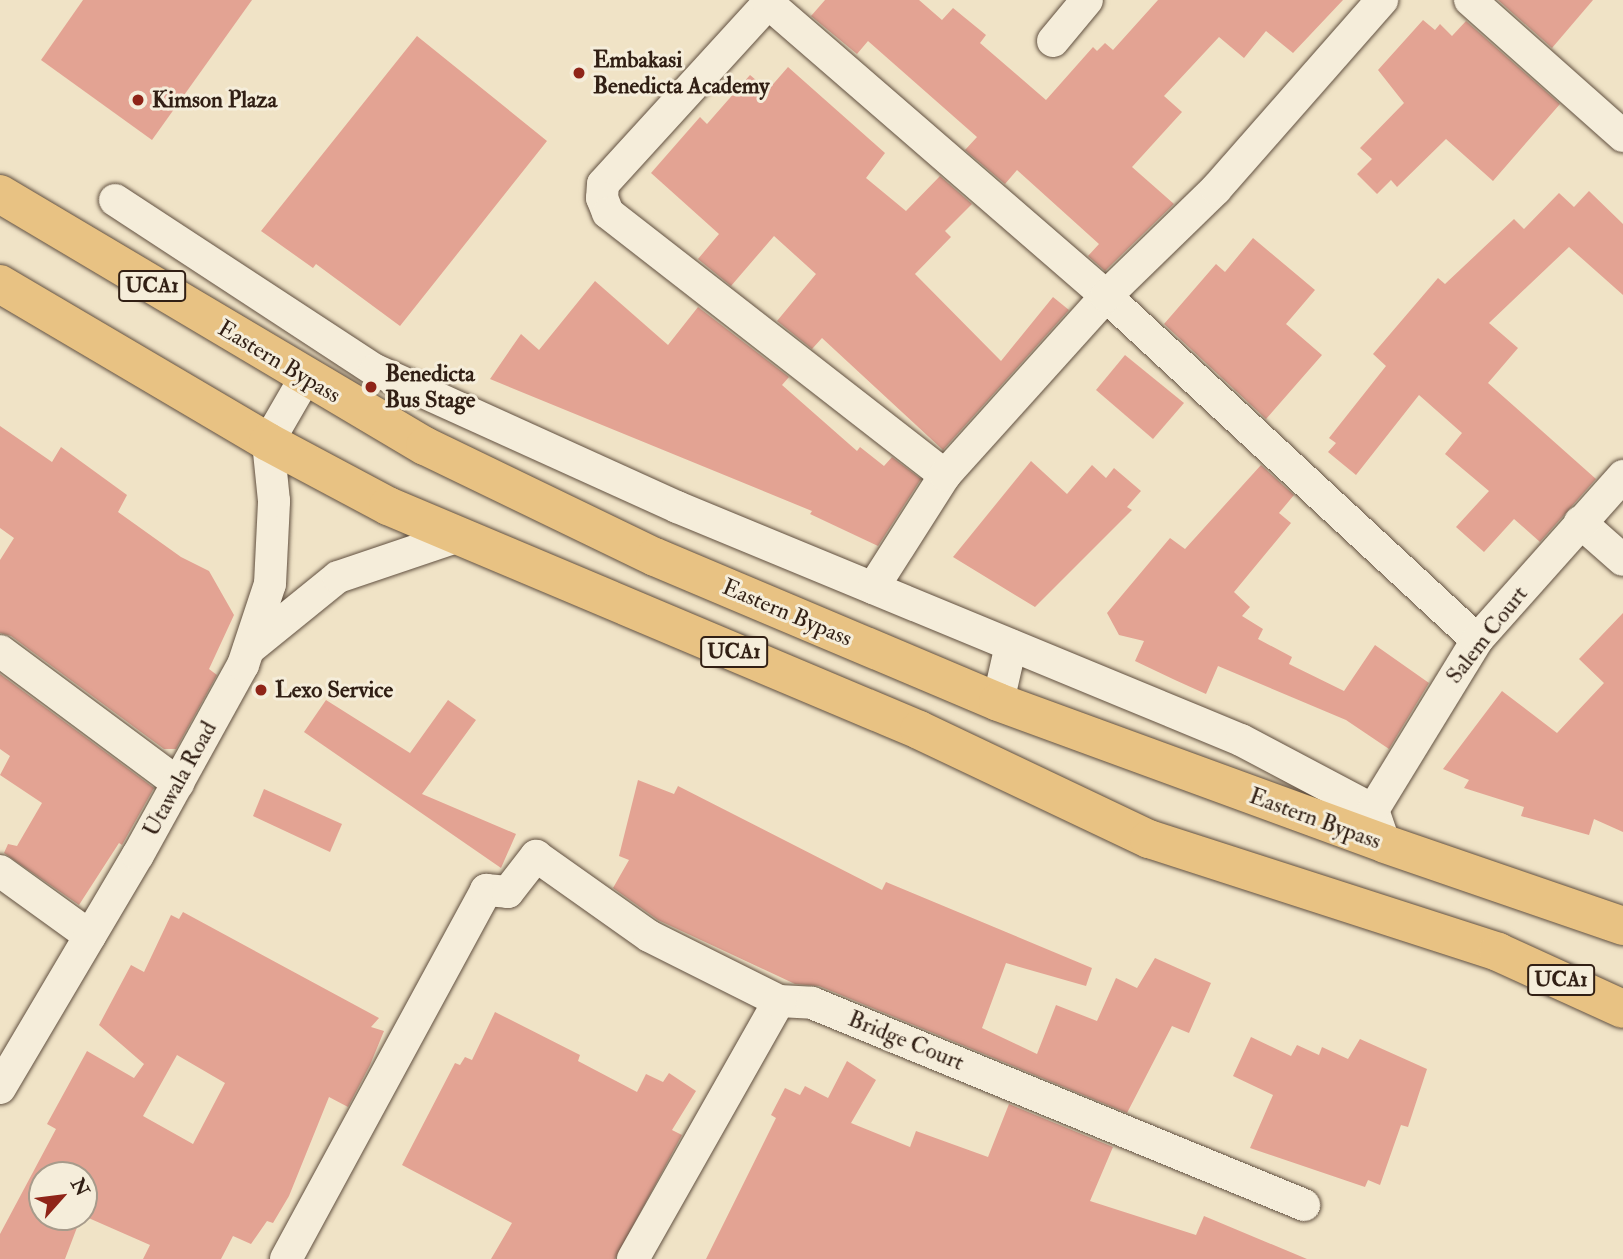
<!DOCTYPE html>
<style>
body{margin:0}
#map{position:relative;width:1623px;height:1259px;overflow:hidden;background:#f0e3c6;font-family:"IM FELL Double Pica",serif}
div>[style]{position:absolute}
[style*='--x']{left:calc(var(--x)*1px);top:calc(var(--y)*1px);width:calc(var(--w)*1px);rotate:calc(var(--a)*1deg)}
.building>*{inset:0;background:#e3a393}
.roads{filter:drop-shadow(0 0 2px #615040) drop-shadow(0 0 2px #615040)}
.minor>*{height:32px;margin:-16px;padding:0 16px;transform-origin:16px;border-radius:16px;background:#f5edda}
.primary>*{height:38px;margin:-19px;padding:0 19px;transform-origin:19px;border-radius:19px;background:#e8c283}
.dots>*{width:19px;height:19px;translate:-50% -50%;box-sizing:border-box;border:4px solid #f5edda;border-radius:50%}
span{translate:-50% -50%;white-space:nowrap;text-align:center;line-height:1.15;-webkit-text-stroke:6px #f5edda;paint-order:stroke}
.shield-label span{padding:2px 5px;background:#f5edda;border:2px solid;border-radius:5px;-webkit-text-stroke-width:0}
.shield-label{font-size:21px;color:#311f14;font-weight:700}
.poi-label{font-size:23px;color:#311f14;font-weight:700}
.left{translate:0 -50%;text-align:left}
.street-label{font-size:23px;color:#311f14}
.north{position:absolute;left:28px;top:1161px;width:70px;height:70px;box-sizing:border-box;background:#f5edda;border:2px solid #a79b8b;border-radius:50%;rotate:62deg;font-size:19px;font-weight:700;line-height:28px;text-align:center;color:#311f14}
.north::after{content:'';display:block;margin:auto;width:24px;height:32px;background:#8f2418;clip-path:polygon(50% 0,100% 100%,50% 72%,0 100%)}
</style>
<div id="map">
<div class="building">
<i style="clip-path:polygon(83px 0,252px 0,152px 140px,41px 60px)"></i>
<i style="clip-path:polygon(825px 0,919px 0,942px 20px,953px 8px,986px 35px,980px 43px,1046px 100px,1093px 47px,1097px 51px,1105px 43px,1113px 50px,1158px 0,1343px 0,1293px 53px,1266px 31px,1244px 58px,1219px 37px,1164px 96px,1182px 112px,1132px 167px,1174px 204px,1105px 271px,1088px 256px,1099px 244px,1017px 170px,1005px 184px,965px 150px,977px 137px,868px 41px,857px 54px,811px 16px)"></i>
<i style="clip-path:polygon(1498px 0,1593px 0,1552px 48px)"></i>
<i style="clip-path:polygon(1423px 20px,1435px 30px,1440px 24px,1452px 36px,1466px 21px,1560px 104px,1493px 181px,1446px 139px,1397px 187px,1391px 180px,1377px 194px,1357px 174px,1372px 159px,1360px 148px,1404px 103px,1378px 70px)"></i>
<i style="clip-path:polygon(417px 36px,547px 141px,400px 326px,316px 264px,313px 268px,261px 231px)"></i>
<i style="clip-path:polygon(788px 67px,885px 153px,866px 178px,906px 211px,940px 176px,972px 204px,945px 231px,951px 237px,915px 274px,1001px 361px,1053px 297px,1069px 310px,943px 450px,822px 338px,812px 349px,777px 321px,816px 274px,774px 236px,731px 286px,698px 259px,719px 234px,651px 173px,700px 117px,707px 124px,750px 75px,768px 90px)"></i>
<i style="clip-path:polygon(1589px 191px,1623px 224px,1623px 295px,1569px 247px,1489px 323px,1518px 348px,1488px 383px,1596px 479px,1540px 542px,1514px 519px,1484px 552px,1456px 527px,1489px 491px,1445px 454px,1462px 433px,1419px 395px,1356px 475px,1328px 452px,1336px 443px,1329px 438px,1386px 366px,1373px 354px,1438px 278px,1445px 284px,1514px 219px,1524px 229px,1559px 193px,1574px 207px)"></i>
<i style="clip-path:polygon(1253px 238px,1315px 290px,1286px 324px,1322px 355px,1266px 419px,1164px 324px,1216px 264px,1225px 272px)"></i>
<i style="clip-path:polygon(595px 281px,668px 345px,698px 307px,789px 377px,782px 385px,857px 451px,860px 447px,884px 466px,892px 457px,921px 479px,878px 546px,810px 514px,812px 511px,490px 379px,521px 334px,539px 350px)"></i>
<i style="clip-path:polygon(1125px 355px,1184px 403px,1153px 439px,1096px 390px)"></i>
<i style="clip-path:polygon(0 426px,52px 462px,61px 447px,127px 495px,118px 512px,181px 557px,209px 571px,234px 615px,209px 669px,217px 675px,176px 749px,164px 749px,11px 636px,0 633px,0 560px,14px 538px,0 528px)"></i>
<i style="clip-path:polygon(1031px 461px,1067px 494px,1092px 465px,1106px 478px,1114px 468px,1141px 491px,1127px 507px,1132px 510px,1035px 607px,953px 557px)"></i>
<i style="clip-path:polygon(1261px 465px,1294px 495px,1279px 513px,1291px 523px,1234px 592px,1250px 607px,1242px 616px,1263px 629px,1258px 639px,1292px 657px,1289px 664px,1344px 691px,1375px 645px,1429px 683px,1389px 749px,1346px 720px,1218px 666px,1206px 694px,1175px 680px,1135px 661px,1144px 641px,1119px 635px,1107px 613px,1170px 538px,1185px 549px)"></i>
<i style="clip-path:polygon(1623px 613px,1623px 832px,1594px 819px,1589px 835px,1521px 816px,1524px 807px,1464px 788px,1469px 780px,1443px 769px,1502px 691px,1557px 733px,1604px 683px,1579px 659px)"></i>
<i style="clip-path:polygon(0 674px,154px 788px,122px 845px,119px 843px,79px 905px,4px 853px,8px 844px,17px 846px,42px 803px,0 775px,10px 756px,0 749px)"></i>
<i style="clip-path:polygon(326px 700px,410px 753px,448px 700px,476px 720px,422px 794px,516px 834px,501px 868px,304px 732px)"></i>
<i style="clip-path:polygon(638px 780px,674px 794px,678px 786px,882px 890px,886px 882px,1092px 968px,1086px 986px,1006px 963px,982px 1028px,1037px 1054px,1056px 1005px,1097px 1021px,1116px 978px,1137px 988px,1155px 958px,1211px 983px,1189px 1033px,1172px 1026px,1127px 1113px,819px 986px,795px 984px,658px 920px,613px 888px,629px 860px,619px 856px)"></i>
<i style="clip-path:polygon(264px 789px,342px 824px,330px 852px,253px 816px)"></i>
<i style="clip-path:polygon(evenodd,183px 912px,379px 1018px,371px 1027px,384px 1031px,370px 1065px,348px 1107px,329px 1097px,289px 1196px,273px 1223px,267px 1221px,251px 1244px,233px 1236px,221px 1259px,143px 1259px,150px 1245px,84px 1216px,84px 1175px,42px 1175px,42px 1217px,81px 1217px,65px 1259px,0 1259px,0 1234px,56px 1129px,47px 1124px,87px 1051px,134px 1078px,144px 1064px,99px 1025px,131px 965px,144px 972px,171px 915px,179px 919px,183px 912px,177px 1055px,225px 1083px,193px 1144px,143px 1116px,177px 1055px)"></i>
<i style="clip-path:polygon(495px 1012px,580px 1055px,578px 1061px,637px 1092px,646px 1074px,663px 1082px,669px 1073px,696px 1091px,672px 1130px,682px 1135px,615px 1259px,491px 1259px,512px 1223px,402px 1165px,455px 1063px,460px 1065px,465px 1057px,472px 1060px)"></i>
<i style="clip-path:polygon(1251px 1037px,1291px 1056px,1297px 1045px,1319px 1055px,1322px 1047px,1348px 1059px,1360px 1039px,1427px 1069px,1408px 1127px,1401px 1125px,1380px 1185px,1368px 1180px,1365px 1187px,1250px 1148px,1273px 1095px,1233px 1076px)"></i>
<i style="clip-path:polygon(847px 1061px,876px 1080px,851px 1123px,910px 1147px,916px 1131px,988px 1157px,1009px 1104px,1113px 1147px,1090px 1201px,1196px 1235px,1204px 1216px,1307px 1259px,706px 1259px,776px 1118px,771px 1115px,785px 1088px,800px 1095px,805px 1086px,828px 1098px)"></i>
</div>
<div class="roads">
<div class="minor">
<i style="--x:771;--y:0;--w:249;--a:132.4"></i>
<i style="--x:603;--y:184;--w:14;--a:94"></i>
<i style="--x:602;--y:198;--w:16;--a:68"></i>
<i style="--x:608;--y:213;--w:427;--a:37.9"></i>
<i style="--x:1470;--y:0;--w:205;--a:41.6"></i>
<i style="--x:768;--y:3;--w:447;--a:40.9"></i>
<i style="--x:1106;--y:296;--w:506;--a:42.84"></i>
<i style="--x:1053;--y:41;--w:53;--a:-50.3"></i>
<i style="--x:115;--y:200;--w:311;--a:33.2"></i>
<i style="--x:375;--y:370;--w:332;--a:24.4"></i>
<i style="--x:677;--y:507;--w:610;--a:22.45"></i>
<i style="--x:1241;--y:740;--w:149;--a:27.9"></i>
<i style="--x:1373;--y:810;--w:36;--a:71"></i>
<i style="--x:1580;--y:522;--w:57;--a:41.5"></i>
<i style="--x:873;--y:588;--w:134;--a:-57.5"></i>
<i style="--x:945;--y:475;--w:241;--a:-48"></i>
<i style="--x:1106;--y:296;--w:153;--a:-44.2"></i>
<i style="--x:1216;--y:189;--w:252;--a:-48.7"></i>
<i style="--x:249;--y:649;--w:114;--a:-39"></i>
<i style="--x:338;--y:577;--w:128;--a:-18.7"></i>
<i style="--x:0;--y:651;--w:222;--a:36.6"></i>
<i style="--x:998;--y:702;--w:58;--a:-77.2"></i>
<i style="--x:1373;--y:810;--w:199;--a:-58.5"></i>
<i style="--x:1477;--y:640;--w:220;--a:-48.3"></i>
<i style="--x:0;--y:871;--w:111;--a:35.8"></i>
<i style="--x:0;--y:1088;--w:271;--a:-59.4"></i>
<i style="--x:138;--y:855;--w:217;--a:-61.1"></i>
<i style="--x:243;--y:665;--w:85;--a:-71.6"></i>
<i style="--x:270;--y:584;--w:83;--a:-87.2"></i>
<i style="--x:274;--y:501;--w:59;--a:-95.8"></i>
<i style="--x:268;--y:442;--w:74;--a:-60"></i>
<i style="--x:286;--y:1259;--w:420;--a:-61.5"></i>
<i style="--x:486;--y:890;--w:22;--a:5"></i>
<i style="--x:508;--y:892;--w:46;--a:-52.1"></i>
<i style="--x:536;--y:856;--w:138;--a:35.3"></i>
<i style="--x:649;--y:936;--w:145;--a:26.6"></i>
<i style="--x:633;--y:1259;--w:296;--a:-60.5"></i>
<i style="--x:779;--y:1001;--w:33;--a:3"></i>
<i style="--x:812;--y:1003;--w:532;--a:22.32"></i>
</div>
<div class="primary">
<i style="--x:0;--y:194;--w:494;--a:30.7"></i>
<i style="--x:425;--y:446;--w:255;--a:25.8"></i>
<i style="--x:655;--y:557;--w:372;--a:22.9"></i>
<i style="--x:998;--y:702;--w:412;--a:20.1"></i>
<i style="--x:1385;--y:844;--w:252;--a:19"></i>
<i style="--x:0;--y:284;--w:311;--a:30.5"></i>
<i style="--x:268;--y:442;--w:136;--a:28.1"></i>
<i style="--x:388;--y:506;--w:576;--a:22.87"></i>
<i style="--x:919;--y:730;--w:255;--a:25.4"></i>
<i style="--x:1149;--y:839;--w:367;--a:17.9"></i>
<i style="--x:1498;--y:952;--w:137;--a:24.5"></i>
</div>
</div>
<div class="dots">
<i style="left:579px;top:73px;background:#8f2418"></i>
<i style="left:138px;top:100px;background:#8f2418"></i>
<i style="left:371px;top:387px;background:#8f2418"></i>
<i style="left:261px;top:690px;background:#8f2418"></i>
</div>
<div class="shield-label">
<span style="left:152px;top:286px">UCA1</span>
<span style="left:734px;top:652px">UCA1</span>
<span style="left:1561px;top:980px">UCA1</span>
</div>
<div class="poi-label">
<span class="left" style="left:593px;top:73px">Embakasi<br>Benedicta Academy</span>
<span class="left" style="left:152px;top:100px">Kimson Plaza</span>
<span class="left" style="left:385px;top:387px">Benedicta<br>Bus Stage</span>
<span class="left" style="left:275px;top:690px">Lexo Service</span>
</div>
<div class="street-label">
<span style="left:279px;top:362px;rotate:31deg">Eastern Bypass</span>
<span style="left:787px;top:613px;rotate:23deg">Eastern Bypass</span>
<span style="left:1487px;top:635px;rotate:-52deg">Salem Court</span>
<span style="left:180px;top:779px;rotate:-61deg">Utawala Road</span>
<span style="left:1315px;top:819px;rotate:20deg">Eastern Bypass</span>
<span style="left:906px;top:1041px;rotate:22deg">Bridge Court</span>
</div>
<div class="north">N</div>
</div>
